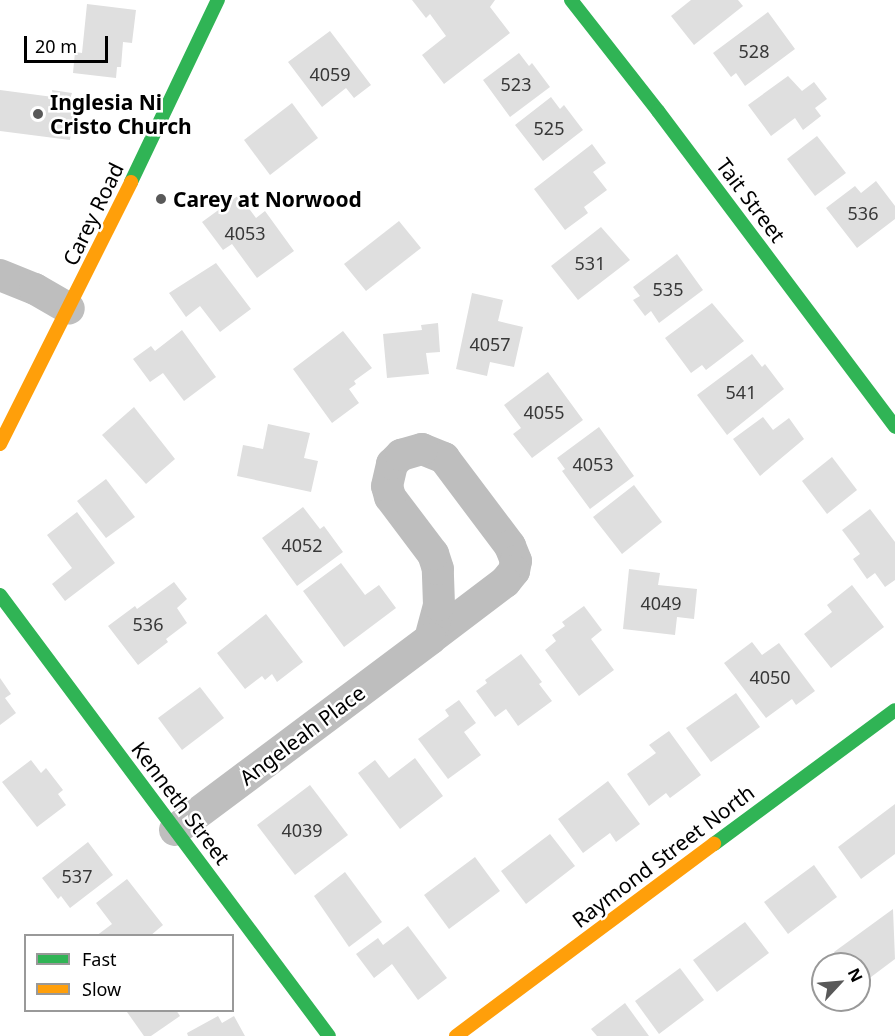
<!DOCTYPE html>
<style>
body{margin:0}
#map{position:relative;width:895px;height:1036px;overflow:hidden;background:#fff;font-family:"Noto Sans",sans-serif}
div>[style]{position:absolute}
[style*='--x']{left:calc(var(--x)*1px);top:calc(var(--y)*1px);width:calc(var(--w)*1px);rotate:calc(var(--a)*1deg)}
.building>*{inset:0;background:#dfdfdf}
.street>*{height:32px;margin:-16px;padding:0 16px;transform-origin:16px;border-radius:16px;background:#bebebe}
.fast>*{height:14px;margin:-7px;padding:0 7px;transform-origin:7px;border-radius:7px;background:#30b455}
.slow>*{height:14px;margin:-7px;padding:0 7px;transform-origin:7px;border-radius:7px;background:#ff9f0a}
.dots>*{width:16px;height:16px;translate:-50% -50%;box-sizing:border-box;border:3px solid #fff;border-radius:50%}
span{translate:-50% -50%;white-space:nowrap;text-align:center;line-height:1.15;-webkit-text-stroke:5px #fff;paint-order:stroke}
.number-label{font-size:18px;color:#383838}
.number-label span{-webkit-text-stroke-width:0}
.poi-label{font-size:21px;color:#000;font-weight:700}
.left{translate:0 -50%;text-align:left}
.street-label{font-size:21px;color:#000}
.legend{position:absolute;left:24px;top:934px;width:210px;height:78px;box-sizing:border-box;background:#fff;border:2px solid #999;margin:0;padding:8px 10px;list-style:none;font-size:18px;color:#000}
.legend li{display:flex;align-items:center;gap:12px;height:30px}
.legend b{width:30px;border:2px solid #999}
.north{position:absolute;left:811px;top:952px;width:60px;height:60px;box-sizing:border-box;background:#fff;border:2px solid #999;border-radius:50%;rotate:64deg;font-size:16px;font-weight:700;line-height:24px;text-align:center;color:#000}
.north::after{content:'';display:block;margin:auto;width:21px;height:27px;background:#595959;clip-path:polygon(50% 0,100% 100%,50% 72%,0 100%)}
.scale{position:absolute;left:24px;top:36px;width:84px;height:27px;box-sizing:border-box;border:3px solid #000;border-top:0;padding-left:8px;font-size:18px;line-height:21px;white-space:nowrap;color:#000;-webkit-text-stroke:4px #fff;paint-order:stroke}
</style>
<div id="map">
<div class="building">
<i style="clip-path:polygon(412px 0,495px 0,490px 7px,510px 33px,444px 84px,422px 55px,446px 36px,430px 14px,426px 18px)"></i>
<i style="clip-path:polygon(691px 0,738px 0,743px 6px,694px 45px,671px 16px)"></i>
<i style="clip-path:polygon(87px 4px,136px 10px,132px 43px,123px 42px,121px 67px,117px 67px,116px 78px,73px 73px,75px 52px,82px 53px)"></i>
<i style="clip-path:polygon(768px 12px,795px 49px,745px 86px,736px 73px,731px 77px,713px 53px)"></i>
<i style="clip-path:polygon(330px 31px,371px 85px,354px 98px,346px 88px,322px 107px,288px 62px)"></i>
<i style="clip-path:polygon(519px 53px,529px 66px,532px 63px,550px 87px,510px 117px,483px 80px)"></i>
<i style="clip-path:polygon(788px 76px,802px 91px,814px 82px,827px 99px,815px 108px,821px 116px,803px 130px,795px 118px,771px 136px,748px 105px)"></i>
<i style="clip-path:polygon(0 90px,53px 97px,52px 90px,72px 93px,70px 99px,79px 100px,75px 127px,72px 127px,70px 140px,0 131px)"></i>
<i style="clip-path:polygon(551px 97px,560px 109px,564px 105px,583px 130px,543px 161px,515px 125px)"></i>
<i style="clip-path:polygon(292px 103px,318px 138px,270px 175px,244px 140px)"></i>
<i style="clip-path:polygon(817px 136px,846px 173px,815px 196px,787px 159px)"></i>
<i style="clip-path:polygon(592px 144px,606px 163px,593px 172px,607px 190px,584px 207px,588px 213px,565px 230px,534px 189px)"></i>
<i style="clip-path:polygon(876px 181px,895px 206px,895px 219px,857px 248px,826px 208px,855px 186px,861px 193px)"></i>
<i style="clip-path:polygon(239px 195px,256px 218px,265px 211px,294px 251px,257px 278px,232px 244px,223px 250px,202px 222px)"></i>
<i style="clip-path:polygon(399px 221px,421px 248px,366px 291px,344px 264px)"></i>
<i style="clip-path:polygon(601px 227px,630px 260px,578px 300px,551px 266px)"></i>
<i style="clip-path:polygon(677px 254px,703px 290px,659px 323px,651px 311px,645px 316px,633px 300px,640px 296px,633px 287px)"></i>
<i style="clip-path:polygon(216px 263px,251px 309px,220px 332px,200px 306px,186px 317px,169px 293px)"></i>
<i style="clip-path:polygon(472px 293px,503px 300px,498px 321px,523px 327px,514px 367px,490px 362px,487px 376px,456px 369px)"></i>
<i style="clip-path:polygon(712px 303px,744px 341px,706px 370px,702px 365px,691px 373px,665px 338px)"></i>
<i style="clip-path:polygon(438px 323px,440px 352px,426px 353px,429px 374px,387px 378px,383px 334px,422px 330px,421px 325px)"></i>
<i style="clip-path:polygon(182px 330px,216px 377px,184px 401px,163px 373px,150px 382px,133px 359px,151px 346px,155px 351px)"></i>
<i style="clip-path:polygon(343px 331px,372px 368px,354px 381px,356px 384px,349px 389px,359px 403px,332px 423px,293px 369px)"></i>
<i style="clip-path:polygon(752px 354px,762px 367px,765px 364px,784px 389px,727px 435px,697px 395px)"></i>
<i style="clip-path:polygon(548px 372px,583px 420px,532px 458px,513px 434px,521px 428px,504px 405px)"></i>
<i style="clip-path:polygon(134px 407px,175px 459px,146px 484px,102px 435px)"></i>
<i style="clip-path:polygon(763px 417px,773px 430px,789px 418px,804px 439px,760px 476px,733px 439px)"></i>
<i style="clip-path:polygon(268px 424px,310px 433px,304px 458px,318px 461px,311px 492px,237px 476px,243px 445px,263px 449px)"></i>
<i style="clip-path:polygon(599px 427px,634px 476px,590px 509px,562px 471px,565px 469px,557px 458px)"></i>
<i style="clip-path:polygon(832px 457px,857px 490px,827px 514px,802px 481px)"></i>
<i style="clip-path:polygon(106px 479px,135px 517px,106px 538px,77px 501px)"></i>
<i style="clip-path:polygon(634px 485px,662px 522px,622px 554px,593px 517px)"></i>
<i style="clip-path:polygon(303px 507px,320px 529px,324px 526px,343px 552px,297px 586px,262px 538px)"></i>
<i style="clip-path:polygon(870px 509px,895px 542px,895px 580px,885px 587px,875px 573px,867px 579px,853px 559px,860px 554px,842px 530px)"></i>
<i style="clip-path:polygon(77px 512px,115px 563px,65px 601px,52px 584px,72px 568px,47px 535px)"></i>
<i style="clip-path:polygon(341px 563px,365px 595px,379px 585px,396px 608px,344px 647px,303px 591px)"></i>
<i style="clip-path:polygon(629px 569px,660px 573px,658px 585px,697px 589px,694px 619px,677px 617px,675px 635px,623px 629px)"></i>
<i style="clip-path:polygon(174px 582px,187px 599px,177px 608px,187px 623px,166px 639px,168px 642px,138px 665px,108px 626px,135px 606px,137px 609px)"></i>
<i style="clip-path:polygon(852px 585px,884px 627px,831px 668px,804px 634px,832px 612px,827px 605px)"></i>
<i style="clip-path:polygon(584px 606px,602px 630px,591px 639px,614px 670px,579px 696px,545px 650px,556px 641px,552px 635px,565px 626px,562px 622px)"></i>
<i style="clip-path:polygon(266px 614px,303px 662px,277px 682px,272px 674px,265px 680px,262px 676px,245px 689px,217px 653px)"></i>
<i style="clip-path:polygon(752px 642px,762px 655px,779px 643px,815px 691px,796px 705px,792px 699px,766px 718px,724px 663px)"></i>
<i style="clip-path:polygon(521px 654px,542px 682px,539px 684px,552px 701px,518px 726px,506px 709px,495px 717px,476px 691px,487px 683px,485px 680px)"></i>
<i style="clip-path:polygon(0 678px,11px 694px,5px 698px,16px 713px,0 725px)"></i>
<i style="clip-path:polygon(200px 687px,224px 718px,182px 750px,158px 718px)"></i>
<i style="clip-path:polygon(736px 693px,760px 727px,711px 762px,686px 728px)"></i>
<i style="clip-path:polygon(459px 700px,476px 723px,464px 732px,481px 755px,448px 779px,418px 739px,449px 716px,445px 710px)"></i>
<i style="clip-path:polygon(669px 731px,701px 775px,670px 798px,666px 793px,649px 806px,627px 774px,656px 753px,649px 745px)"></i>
<i style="clip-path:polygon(415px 758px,443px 796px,400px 829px,358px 773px,375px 760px,389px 778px)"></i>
<i style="clip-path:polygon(31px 760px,41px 773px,46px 768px,63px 790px,58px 794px,66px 805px,37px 827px,2px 782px)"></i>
<i style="clip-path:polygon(608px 781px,640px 824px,616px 842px,610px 833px,583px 853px,558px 819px)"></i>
<i style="clip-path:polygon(310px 785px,348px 835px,295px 875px,257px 825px)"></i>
<i style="clip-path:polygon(895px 804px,895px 854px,861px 879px,838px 847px)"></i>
<i style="clip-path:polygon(550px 834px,575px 866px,526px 904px,501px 871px)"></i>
<i style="clip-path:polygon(88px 842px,113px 875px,70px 908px,61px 896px,58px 899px,42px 878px)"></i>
<i style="clip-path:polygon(475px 857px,500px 891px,449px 929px,424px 895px)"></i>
<i style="clip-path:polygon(814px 865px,837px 897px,788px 934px,764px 902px)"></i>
<i style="clip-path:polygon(345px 872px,382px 922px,349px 947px,314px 896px)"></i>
<i style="clip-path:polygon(127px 879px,163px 925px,150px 936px,96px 936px,112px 924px,96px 903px)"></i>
<i style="clip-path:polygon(893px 909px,895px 959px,859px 986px,859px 964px,843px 964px,834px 952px)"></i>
<i style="clip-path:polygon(745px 922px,769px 953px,717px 992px,693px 960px)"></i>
<i style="clip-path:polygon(408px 926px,447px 978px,418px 1000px,392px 964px,374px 978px,356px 954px,378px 938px,383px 945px)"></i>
<i style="clip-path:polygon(680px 968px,704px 1000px,659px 1034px,635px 1001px)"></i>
<i style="clip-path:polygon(625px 1003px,649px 1036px,597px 1036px,591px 1029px)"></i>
<i style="clip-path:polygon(129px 1010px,176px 1010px,180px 1016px,151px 1036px,144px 1036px,127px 1012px)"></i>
<i style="clip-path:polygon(218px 1016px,222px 1023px,234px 1016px,245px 1036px,188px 1036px,187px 1033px)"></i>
</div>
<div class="street">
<i style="--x:0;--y:275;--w:38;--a:22"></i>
<i style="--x:35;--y:289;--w:39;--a:30"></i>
<i style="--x:422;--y:449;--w:24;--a:22"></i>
<i style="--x:444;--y:458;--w:110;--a:53.1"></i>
<i style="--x:510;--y:546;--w:16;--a:68"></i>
<i style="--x:516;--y:561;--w:10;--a:101"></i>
<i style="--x:514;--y:571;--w:14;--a:129"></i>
<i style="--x:505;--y:582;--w:94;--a:142.8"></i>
<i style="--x:430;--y:639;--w:35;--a:-75"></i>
<i style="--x:439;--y:605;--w:36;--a:-92"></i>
<i style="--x:438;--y:569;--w:16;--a:-108"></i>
<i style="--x:433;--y:554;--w:71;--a:-127"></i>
<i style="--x:390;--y:497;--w:11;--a:-105"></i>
<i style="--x:387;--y:486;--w:23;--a:-77"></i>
<i style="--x:392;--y:464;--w:13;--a:-45"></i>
<i style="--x:401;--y:455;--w:22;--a:-16"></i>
<i style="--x:175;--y:830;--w:319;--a:-36.8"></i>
</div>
<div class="fast">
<i style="--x:571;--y:0;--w:141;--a:51.9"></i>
<i style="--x:658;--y:111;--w:395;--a:53.1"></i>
<i style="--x:131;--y:182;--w:202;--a:-64.5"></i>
<i style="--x:0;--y:595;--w:550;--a:53.28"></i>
<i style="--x:714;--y:844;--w:225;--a:-36.5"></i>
</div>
<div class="slow">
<i style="--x:0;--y:444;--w:293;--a:-63.4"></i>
<i style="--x:456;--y:1036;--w:322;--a:-36.7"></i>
</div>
<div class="dots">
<i style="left:38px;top:114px;background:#595959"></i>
<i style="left:161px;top:199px;background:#595959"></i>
</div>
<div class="number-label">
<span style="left:754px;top:51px">528</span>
<span style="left:330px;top:74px">4059</span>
<span style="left:516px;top:84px">523</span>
<span style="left:549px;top:128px">525</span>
<span style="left:863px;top:213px">536</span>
<span style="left:245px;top:233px">4053</span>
<span style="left:590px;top:263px">531</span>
<span style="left:668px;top:289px">535</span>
<span style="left:490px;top:344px">4057</span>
<span style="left:741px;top:392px">541</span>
<span style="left:544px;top:412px">4055</span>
<span style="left:593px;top:464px">4053</span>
<span style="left:302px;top:545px">4052</span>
<span style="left:661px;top:603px">4049</span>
<span style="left:148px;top:624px">536</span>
<span style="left:770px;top:677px">4050</span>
<span style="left:302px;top:830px">4039</span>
<span style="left:77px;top:876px">537</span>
</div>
<div class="poi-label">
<span class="left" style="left:50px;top:114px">Inglesia Ni<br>Cristo Church</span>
<span class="left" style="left:173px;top:199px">Carey at Norwood</span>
</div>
<div class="street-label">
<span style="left:751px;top:200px;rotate:53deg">Tait Street</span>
<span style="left:93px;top:214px;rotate:-64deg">Carey Road</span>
<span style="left:302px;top:735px;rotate:-37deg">Angeleah Place</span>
<span style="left:181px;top:803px;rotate:53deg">Kenneth Street</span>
<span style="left:663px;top:856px;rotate:-37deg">Raymond Street North</span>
</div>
<ul class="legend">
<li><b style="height:8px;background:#30b455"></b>Fast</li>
<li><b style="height:8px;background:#ff9f0a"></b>Slow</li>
</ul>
<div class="north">N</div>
<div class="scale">20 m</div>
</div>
